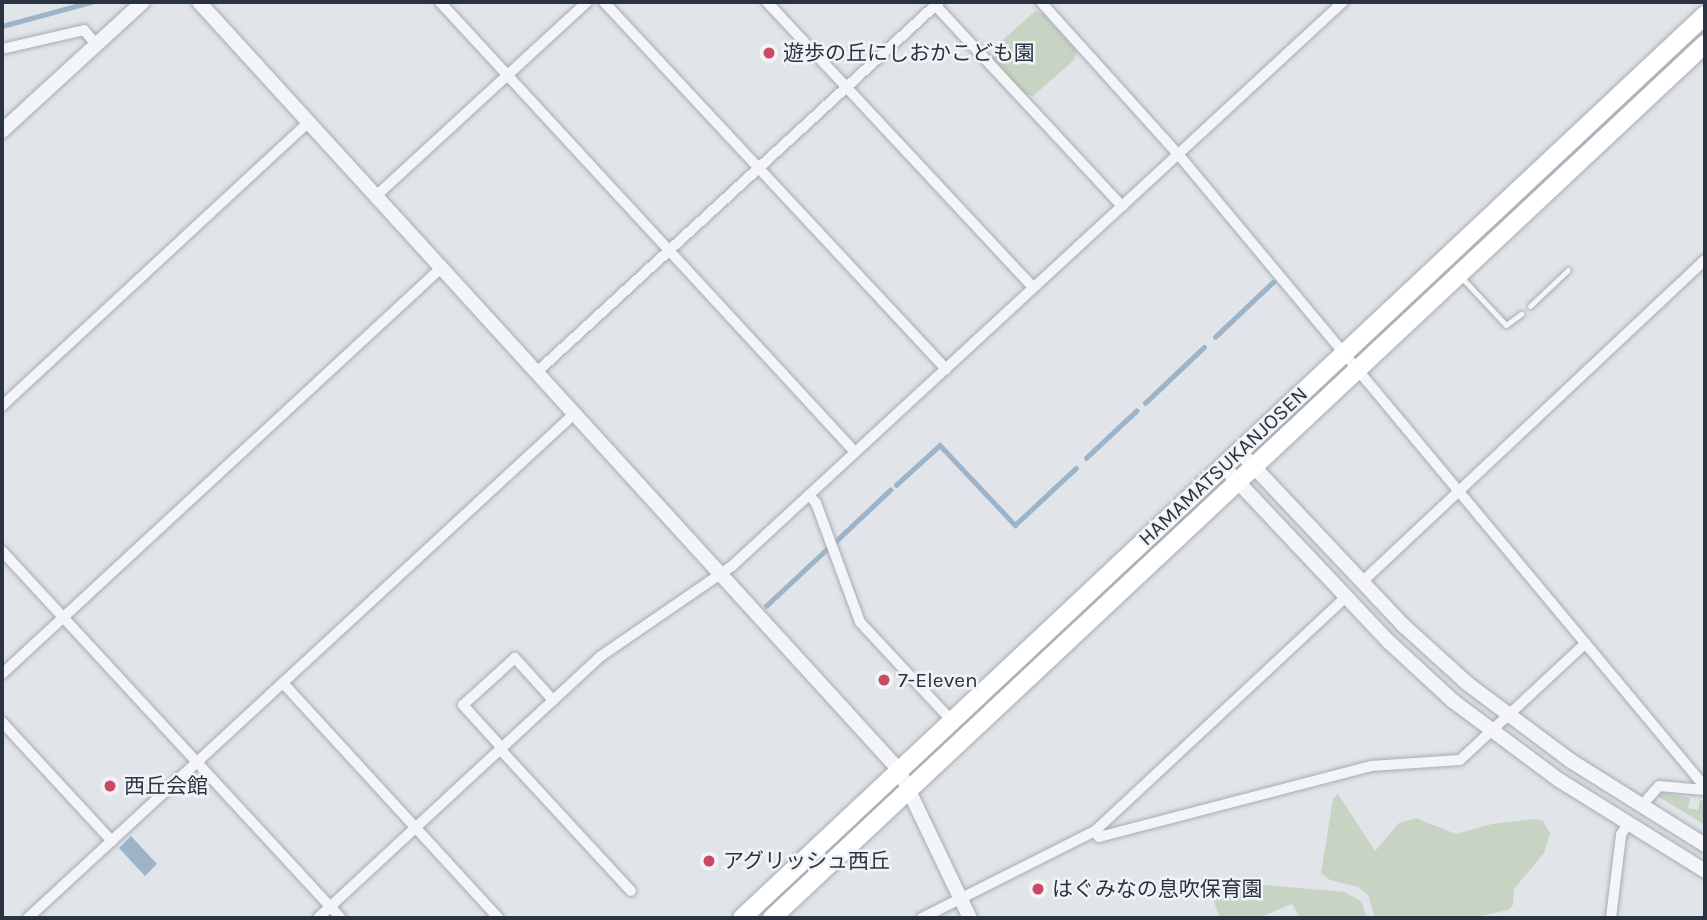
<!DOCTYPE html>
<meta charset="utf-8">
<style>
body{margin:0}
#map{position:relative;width:1707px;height:920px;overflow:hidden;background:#e1e5ea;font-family:Karla,"Noto Sans JP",sans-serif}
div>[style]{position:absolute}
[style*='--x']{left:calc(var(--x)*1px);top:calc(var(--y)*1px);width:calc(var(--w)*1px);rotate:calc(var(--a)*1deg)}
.green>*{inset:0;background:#c7d3c3}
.water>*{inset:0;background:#9db4c8}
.stream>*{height:4.5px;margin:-2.25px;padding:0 2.25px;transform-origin:2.25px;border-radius:2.25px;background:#9db4c8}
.roads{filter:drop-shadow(0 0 2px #a6acb4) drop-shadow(0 0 2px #a6acb4)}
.service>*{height:5px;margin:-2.5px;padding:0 2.5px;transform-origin:2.5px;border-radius:2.5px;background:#f4f5f8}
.minor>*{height:10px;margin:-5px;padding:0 5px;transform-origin:5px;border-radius:5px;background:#f4f5f8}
.tertiary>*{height:14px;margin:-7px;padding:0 7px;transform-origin:7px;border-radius:7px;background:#f4f5f8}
.primary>*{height:18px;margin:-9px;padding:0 9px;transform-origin:9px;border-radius:9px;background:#fff}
.dots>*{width:19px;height:19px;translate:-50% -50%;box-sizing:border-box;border:4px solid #f1f4f7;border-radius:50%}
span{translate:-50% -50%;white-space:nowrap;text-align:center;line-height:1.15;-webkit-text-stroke:5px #f1f4f7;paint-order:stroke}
.poi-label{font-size:21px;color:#2a3341}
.left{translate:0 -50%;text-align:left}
.street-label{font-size:21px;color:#2a3341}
.frame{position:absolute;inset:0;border:4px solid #2a3341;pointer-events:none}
</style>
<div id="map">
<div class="green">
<i style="clip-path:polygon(1035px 11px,1043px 13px,1077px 52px,1074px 60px,1033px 96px,1025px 94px,991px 56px,994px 48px)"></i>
<i style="clip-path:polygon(1664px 793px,1690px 798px,1688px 808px,1698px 810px,1700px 800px,1705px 801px,1705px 825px,1657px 796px)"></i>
<i style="clip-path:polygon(1338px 794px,1375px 851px,1399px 823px,1416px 818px,1456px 834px,1492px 824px,1535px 819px,1543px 821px,1550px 833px,1544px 853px,1514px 889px,1513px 905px,1508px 910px,1472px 918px,1375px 918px,1368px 895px,1358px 887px,1330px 880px,1321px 873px,1333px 799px)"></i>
<i style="clip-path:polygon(1217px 881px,1344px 892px,1361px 901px,1367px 918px,1300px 918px,1292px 904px,1258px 918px,1220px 918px,1208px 886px)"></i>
</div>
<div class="water">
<i style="clip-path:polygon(131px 836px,157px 864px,145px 876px,119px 848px)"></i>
</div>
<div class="stream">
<i style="--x:2;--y:26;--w:92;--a:-15.1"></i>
<i style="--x:1215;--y:337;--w:80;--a:-43.5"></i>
<i style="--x:1145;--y:403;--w:81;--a:-43.5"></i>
<i style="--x:1086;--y:458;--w:69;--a:-43.2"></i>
<i style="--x:896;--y:485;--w:59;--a:-42.3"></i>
<i style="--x:940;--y:445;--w:110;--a:46.8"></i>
<i style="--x:1015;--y:525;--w:83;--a:-43.1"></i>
<i style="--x:835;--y:542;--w:76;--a:-43.4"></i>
<i style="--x:766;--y:606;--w:85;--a:-43.1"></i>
</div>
<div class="roads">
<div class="service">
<i style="--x:1462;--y:278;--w:64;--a:46.9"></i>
<i style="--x:1506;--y:325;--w:19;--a:-36"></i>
<i style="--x:1530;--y:306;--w:52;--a:-43.5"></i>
</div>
<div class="minor">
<i style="--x:440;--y:2;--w:612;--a:47.32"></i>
<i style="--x:604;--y:2;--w:502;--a:47.02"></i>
<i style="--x:767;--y:2;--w:390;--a:47"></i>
<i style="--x:1041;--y:2;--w:205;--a:48"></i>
<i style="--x:1178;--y:154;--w:824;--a:50.22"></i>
<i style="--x:935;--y:5;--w:275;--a:47.1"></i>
<i style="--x:2;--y:49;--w:84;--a:-13"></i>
<i style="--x:84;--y:30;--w:17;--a:50"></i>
<i style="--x:376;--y:196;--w:287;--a:-42.6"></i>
<i style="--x:537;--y:372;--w:546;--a:-42.63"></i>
<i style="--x:2;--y:406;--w:418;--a:-42.8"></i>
<i style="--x:809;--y:495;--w:11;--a:49"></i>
<i style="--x:816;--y:503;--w:127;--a:69.7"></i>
<i style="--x:860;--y:622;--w:134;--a:47.1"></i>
<i style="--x:2;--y:551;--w:500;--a:47.3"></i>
<i style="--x:1362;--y:582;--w:470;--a:-43.2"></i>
<i style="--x:2;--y:674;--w:598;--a:-42.76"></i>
<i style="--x:283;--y:683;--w:319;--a:47.5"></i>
<i style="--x:2;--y:722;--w:162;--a:47.3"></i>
<i style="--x:502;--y:748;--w:58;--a:-132.2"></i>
<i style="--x:463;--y:705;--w:70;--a:-42.1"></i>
<i style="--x:515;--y:658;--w:57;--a:47.9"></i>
<i style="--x:500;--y:749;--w:193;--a:47.3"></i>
<i style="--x:1642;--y:805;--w:25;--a:-48"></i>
<i style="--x:1659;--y:786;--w:46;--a:5"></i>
<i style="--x:1095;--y:831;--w:7;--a:56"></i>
<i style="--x:1099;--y:837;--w:281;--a:-14.6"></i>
<i style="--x:1371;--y:766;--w:89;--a:-3.9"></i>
<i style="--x:1460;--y:760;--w:171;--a:-42.9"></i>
<i style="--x:28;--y:918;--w:743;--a:-42.71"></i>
<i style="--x:318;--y:918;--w:386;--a:-42.8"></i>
<i style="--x:601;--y:656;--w:159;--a:-34.5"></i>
<i style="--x:732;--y:566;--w:832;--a:-42.71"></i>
<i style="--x:922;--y:918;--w:194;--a:-26.7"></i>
<i style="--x:1095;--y:831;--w:343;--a:-43"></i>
<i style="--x:1611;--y:918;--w:84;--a:-83.1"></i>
<i style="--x:1621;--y:835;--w:14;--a:-60"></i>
</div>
<div class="tertiary">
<i style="--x:199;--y:2;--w:1039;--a:47.65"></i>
<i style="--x:899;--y:770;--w:164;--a:64.4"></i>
<i style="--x:2;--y:131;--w:191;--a:-42.5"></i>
<i style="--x:1239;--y:451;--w:241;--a:46.7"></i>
<i style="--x:1404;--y:626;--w:86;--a:42.2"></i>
<i style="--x:1468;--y:684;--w:129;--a:36.8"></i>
<i style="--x:1571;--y:761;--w:158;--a:32.1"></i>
<i style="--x:1223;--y:466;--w:242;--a:46.7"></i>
<i style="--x:1389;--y:642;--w:87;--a:42.7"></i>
<i style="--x:1453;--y:701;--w:132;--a:36.7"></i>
<i style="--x:1559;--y:780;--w:172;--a:31.9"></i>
</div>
<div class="primary">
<i style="--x:742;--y:918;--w:1320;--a:-43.16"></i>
<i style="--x:772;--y:918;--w:1278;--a:-43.13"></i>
</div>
</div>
<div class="dots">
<i style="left:769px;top:53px;background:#cb4a62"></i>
<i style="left:884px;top:680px;background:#cb4a62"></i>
<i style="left:110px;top:786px;background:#cb4a62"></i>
<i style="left:709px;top:861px;background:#cb4a62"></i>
<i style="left:1038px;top:889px;background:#cb4a62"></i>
</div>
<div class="poi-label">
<span class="left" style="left:783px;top:53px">遊歩の丘にしおかこども園</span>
<span class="left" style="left:898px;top:680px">7-Eleven</span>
<span class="left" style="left:124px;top:786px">西丘会館</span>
<span class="left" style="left:723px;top:861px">アグリッシュ西丘</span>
<span class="left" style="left:1052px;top:889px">はぐみなの息吹保育園</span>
</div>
<div class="street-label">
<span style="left:1223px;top:466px;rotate:-43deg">HAMAMATSUKANJOSEN</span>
</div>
<div class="frame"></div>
</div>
